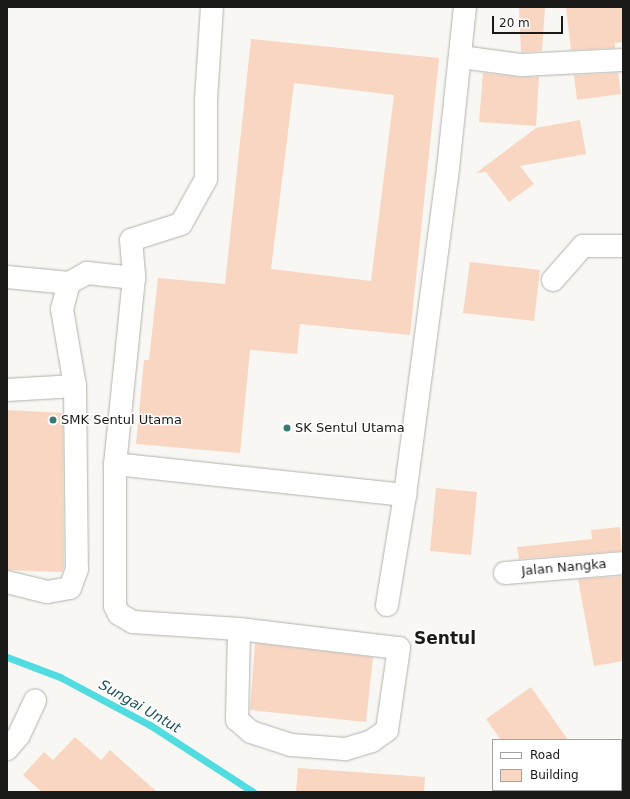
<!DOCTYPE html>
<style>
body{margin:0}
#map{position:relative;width:630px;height:799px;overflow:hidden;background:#f8f7f3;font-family:"DejaVu Sans",sans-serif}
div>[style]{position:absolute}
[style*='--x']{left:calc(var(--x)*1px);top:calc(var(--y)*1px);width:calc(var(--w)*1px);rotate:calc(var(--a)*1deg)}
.stream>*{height:7px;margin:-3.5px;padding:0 3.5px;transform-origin:3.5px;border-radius:3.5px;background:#50dce0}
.building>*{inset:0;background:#f9d6c2}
.roads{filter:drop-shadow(0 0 1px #b2b2ae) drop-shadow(0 0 1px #b2b2ae)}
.minor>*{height:22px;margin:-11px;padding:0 11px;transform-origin:11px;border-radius:11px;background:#fff}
.dots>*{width:11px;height:11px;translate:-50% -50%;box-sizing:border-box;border:2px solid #fff;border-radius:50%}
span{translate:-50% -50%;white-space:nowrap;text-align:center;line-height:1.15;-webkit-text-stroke:3px #fff;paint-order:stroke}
.poi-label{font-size:13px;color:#1a1a19}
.left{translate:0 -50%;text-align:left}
.street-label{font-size:13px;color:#1a1a19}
.water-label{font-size:14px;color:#1c5658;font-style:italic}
.district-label{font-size:17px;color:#1a1a19;font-weight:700}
.frame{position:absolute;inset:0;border:8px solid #1a1a19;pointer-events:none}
.legend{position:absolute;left:492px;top:739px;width:130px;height:52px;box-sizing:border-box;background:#fff;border:1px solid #a3a3a3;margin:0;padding:5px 7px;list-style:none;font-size:12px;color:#1a1a19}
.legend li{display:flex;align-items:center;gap:8px;height:20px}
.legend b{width:20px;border:1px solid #a3a3a3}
.scale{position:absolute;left:492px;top:16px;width:71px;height:18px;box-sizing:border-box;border:2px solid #1a1a19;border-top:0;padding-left:5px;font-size:12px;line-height:14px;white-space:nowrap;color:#1a1a19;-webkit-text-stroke:3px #fff;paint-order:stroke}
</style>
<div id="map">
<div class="stream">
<i style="--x:7;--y:657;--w:57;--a:20.7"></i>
<i style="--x:60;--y:677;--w:102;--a:28.1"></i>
<i style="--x:150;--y:725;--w:123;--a:33"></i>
</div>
<div class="building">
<i style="clip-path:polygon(519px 7px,545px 7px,542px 51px,521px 52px)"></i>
<i style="clip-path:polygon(566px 7px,623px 7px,623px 42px,615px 43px,615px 48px,571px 50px)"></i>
<i style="clip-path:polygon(evenodd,251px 39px,439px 58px,410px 335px,300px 324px,297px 354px,250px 350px,240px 453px,136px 444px,144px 360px,149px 360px,158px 278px,225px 284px,251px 39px,294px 83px,394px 95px,371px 281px,271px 269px,294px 83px)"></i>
<i style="clip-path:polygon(483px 73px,519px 77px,539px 77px,536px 126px,479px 122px)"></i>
<i style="clip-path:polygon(618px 73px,621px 94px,577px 100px,574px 75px)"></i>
<i style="clip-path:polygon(580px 120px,586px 154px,520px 166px,534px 184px,509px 202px,486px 172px,476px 173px,536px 128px)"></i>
<i style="clip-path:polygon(470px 262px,540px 270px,534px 321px,463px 313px)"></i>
<i style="clip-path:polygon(7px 410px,63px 413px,64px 567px,62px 572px,7px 570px)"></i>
<i style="clip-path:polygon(436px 488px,477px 492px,471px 555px,430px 551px)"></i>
<i style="clip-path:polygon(620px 527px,622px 551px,519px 559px,517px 547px,592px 539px,591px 530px)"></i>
<i style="clip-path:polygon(623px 576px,623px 661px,594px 666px,578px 579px)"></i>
<i style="clip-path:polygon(255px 643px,373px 657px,366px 722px,250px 710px)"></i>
<i style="clip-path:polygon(531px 687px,568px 740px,501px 740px,486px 719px)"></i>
<i style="clip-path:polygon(75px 737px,101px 760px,110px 750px,157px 792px,42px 792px,23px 775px,44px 752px,53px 760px)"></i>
<i style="clip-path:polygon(298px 768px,425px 777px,424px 792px,296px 792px)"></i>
</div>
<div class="roads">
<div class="minor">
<i style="--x:212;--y:7;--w:92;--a:93.7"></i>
<i style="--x:206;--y:99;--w:80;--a:90"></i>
<i style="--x:206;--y:179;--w:51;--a:119.1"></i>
<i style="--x:181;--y:224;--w:52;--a:162.3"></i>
<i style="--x:131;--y:240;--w:38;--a:85"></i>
<i style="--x:134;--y:278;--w:187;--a:95.8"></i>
<i style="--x:115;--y:464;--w:142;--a:90"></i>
<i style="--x:115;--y:606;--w:9;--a:63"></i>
<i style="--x:119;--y:614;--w:16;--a:30"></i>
<i style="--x:133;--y:622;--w:106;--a:3.8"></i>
<i style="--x:239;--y:629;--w:161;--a:6.8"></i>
<i style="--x:399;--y:648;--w:83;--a:98.3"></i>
<i style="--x:387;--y:730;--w:19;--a:144"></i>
<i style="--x:372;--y:741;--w:28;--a:163"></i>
<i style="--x:345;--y:749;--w:54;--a:-175.8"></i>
<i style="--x:291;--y:745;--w:42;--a:-162"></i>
<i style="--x:251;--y:732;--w:18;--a:-139"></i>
<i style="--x:237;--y:720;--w:91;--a:-88.7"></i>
<i style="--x:461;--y:57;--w:61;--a:7.6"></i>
<i style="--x:521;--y:65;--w:102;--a:-2.8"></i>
<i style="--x:7;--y:277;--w:62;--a:5.5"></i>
<i style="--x:69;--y:283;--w:27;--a:105"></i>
<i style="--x:62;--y:309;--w:78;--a:80.4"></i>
<i style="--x:75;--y:386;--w:183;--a:89.4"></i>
<i style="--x:77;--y:569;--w:20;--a:110"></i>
<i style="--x:70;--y:588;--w:23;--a:170"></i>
<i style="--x:47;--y:592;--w:41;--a:-166"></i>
<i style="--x:553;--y:280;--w:45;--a:-48.6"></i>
<i style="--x:583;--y:246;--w:40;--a:0"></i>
<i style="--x:69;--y:283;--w:21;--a:-29"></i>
<i style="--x:87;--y:273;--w:47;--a:6.1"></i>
<i style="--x:7;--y:390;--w:68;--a:-3.4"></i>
<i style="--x:115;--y:464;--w:292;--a:6.1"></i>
<i style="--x:505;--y:573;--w:118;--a:-4.8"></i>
<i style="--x:387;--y:605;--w:111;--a:-80.7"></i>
<i style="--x:405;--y:495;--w:320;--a:-82.5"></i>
<i style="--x:447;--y:178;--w:172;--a:-84"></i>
<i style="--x:7;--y:749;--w:18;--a:-49"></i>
<i style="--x:19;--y:735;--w:38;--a:-65"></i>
</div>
</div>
<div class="dots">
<i style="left:53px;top:420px;background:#387c6f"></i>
<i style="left:287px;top:428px;background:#387c6f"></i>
</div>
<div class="poi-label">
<span class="left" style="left:61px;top:420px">SMK Sentul Utama</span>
<span class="left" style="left:295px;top:428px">SK Sentul Utama</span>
</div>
<div class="street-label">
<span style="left:564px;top:568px;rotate:-5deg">Jalan Nangka</span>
</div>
<div class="water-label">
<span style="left:140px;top:706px;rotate:30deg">Sungai Untut</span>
</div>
<div class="district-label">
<span style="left:445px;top:639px">Sentul</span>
</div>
<div class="frame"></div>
<ul class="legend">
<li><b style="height:5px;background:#fff"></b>Road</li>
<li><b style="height:11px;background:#f9d6c2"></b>Building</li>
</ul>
<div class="scale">20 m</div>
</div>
